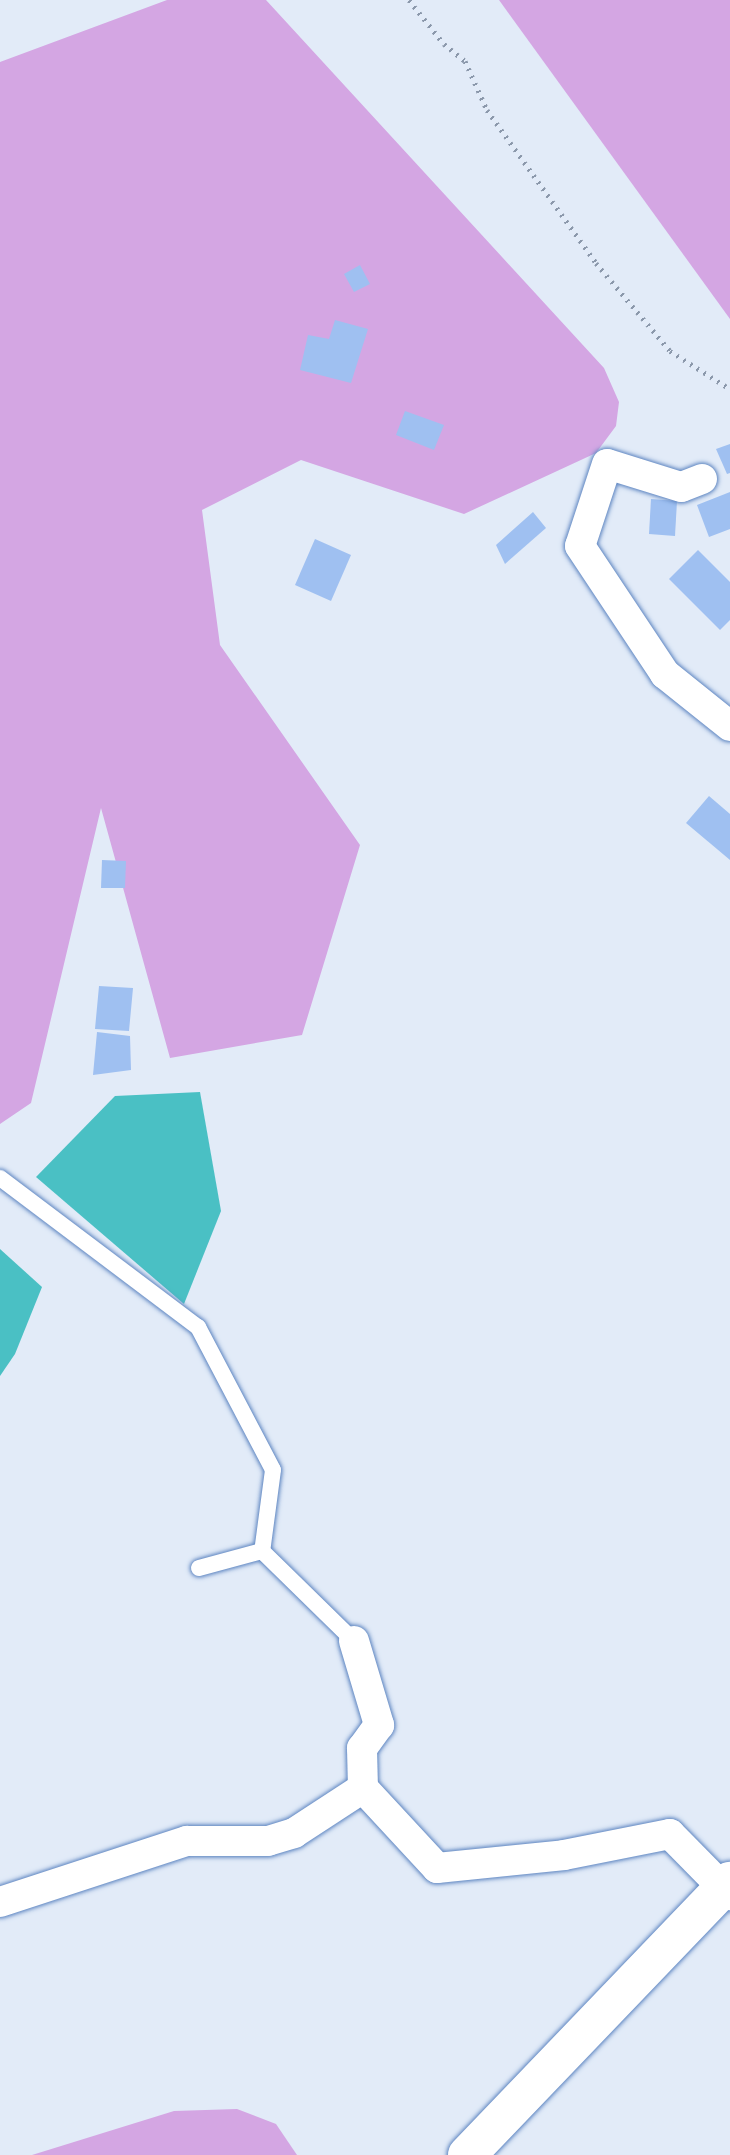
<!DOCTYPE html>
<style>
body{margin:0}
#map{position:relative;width:730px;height:2155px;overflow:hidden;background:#e2ebf8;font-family:Mulish,sans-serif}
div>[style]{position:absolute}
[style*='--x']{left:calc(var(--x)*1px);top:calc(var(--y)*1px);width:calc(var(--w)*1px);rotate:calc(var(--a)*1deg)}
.green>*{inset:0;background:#d4a6e3}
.water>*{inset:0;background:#4ac0c4}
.building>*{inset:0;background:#9fc0f1}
.path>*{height:5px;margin-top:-2.5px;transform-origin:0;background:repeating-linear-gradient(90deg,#8b98ab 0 2px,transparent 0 8px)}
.roads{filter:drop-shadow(0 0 2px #5d85c1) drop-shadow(0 0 2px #5d85c1)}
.service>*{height:16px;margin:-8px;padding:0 8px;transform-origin:8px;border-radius:8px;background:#fff}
.minor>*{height:30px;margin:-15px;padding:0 15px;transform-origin:15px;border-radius:15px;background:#fff}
.tertiary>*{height:38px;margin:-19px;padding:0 19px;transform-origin:19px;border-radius:19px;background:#fff}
span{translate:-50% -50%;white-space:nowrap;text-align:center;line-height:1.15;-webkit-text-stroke:6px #f7f7f7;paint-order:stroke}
</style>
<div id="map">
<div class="green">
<i style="clip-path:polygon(167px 0,266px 0,604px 368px,619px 402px,616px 426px,596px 453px,464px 514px,301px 460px,202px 510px,220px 645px,360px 845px,302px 1035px,170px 1058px,101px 808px,31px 1103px,0 1124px,0 62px)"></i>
<i style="clip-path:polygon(499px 0,730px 0,730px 319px)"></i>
<i style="clip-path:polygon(237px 2109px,276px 2124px,297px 2155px,32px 2155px,174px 2111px)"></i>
</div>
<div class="water">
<i style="clip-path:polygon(200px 1092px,221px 1211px,184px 1304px,36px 1177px,115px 1096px)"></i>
<i style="clip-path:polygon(0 1249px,42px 1287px,15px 1354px,0 1376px)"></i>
</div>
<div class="building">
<i style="clip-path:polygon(360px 265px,370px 284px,354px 292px,344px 274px)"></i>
<i style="clip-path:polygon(335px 320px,368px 329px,351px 383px,300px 370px,308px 335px,329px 339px)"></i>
<i style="clip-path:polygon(405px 411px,444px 425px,434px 450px,396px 435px)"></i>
<i style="clip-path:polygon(730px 444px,730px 473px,727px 474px,716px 449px)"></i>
<i style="clip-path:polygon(730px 492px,730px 529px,709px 537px,697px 505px)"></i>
<i style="clip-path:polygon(651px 499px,677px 501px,675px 536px,649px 534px)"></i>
<i style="clip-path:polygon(533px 512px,546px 528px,505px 564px,496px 545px)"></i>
<i style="clip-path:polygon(315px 539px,351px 555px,331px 601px,295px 585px)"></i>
<i style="clip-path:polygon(698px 550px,730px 582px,730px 620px,720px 630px,669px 579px)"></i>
<i style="clip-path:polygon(709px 796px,730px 814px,730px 860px,686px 823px)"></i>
<i style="clip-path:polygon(102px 860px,126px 861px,125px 888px,101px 888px)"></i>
<i style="clip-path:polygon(99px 986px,133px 988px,129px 1031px,95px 1029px)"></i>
<i style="clip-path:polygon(97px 1032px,130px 1036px,131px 1070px,93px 1075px)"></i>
</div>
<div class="path">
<i style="--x:409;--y:0;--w:56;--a:51.5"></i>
<i style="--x:444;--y:44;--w:27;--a:39"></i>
<i style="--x:465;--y:61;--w:54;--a:65.8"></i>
<i style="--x:487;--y:110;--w:188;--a:54.5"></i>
<i style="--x:596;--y:263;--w:115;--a:49.9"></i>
<i style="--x:670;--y:351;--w:71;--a:32.3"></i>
</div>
<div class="roads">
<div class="service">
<i style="--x:0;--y:1178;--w:248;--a:37"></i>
<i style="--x:198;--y:1327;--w:161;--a:62.3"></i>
<i style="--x:273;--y:1470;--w:83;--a:97.6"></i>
<i style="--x:199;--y:1568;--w:65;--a:-15.1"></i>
<i style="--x:262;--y:1551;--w:129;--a:44.4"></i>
</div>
<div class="minor">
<i style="--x:702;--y:479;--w:22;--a:159"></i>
<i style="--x:681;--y:487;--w:77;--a:-162.7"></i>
<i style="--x:607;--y:464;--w:86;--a:108.2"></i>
<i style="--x:580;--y:546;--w:154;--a:56.4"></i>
<i style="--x:665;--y:674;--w:83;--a:38.7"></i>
<i style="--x:354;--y:1641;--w:88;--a:73.4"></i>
<i style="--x:379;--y:1725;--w:29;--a:126"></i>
<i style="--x:362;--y:1748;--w:40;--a:88.6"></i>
<i style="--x:363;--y:1788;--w:109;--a:47.2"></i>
<i style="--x:437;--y:1868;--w:128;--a:-5.8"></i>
<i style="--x:564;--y:1855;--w:108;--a:-11.2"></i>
<i style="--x:670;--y:1834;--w:86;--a:45.5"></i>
<i style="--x:0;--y:1902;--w:197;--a:-18.1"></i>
<i style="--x:187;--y:1841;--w:81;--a:0"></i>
<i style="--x:268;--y:1841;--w:27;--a:-17"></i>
<i style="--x:294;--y:1833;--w:82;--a:-33.1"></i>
</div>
<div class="tertiary">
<i style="--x:467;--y:2155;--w:380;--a:-46.2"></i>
</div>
</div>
</div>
